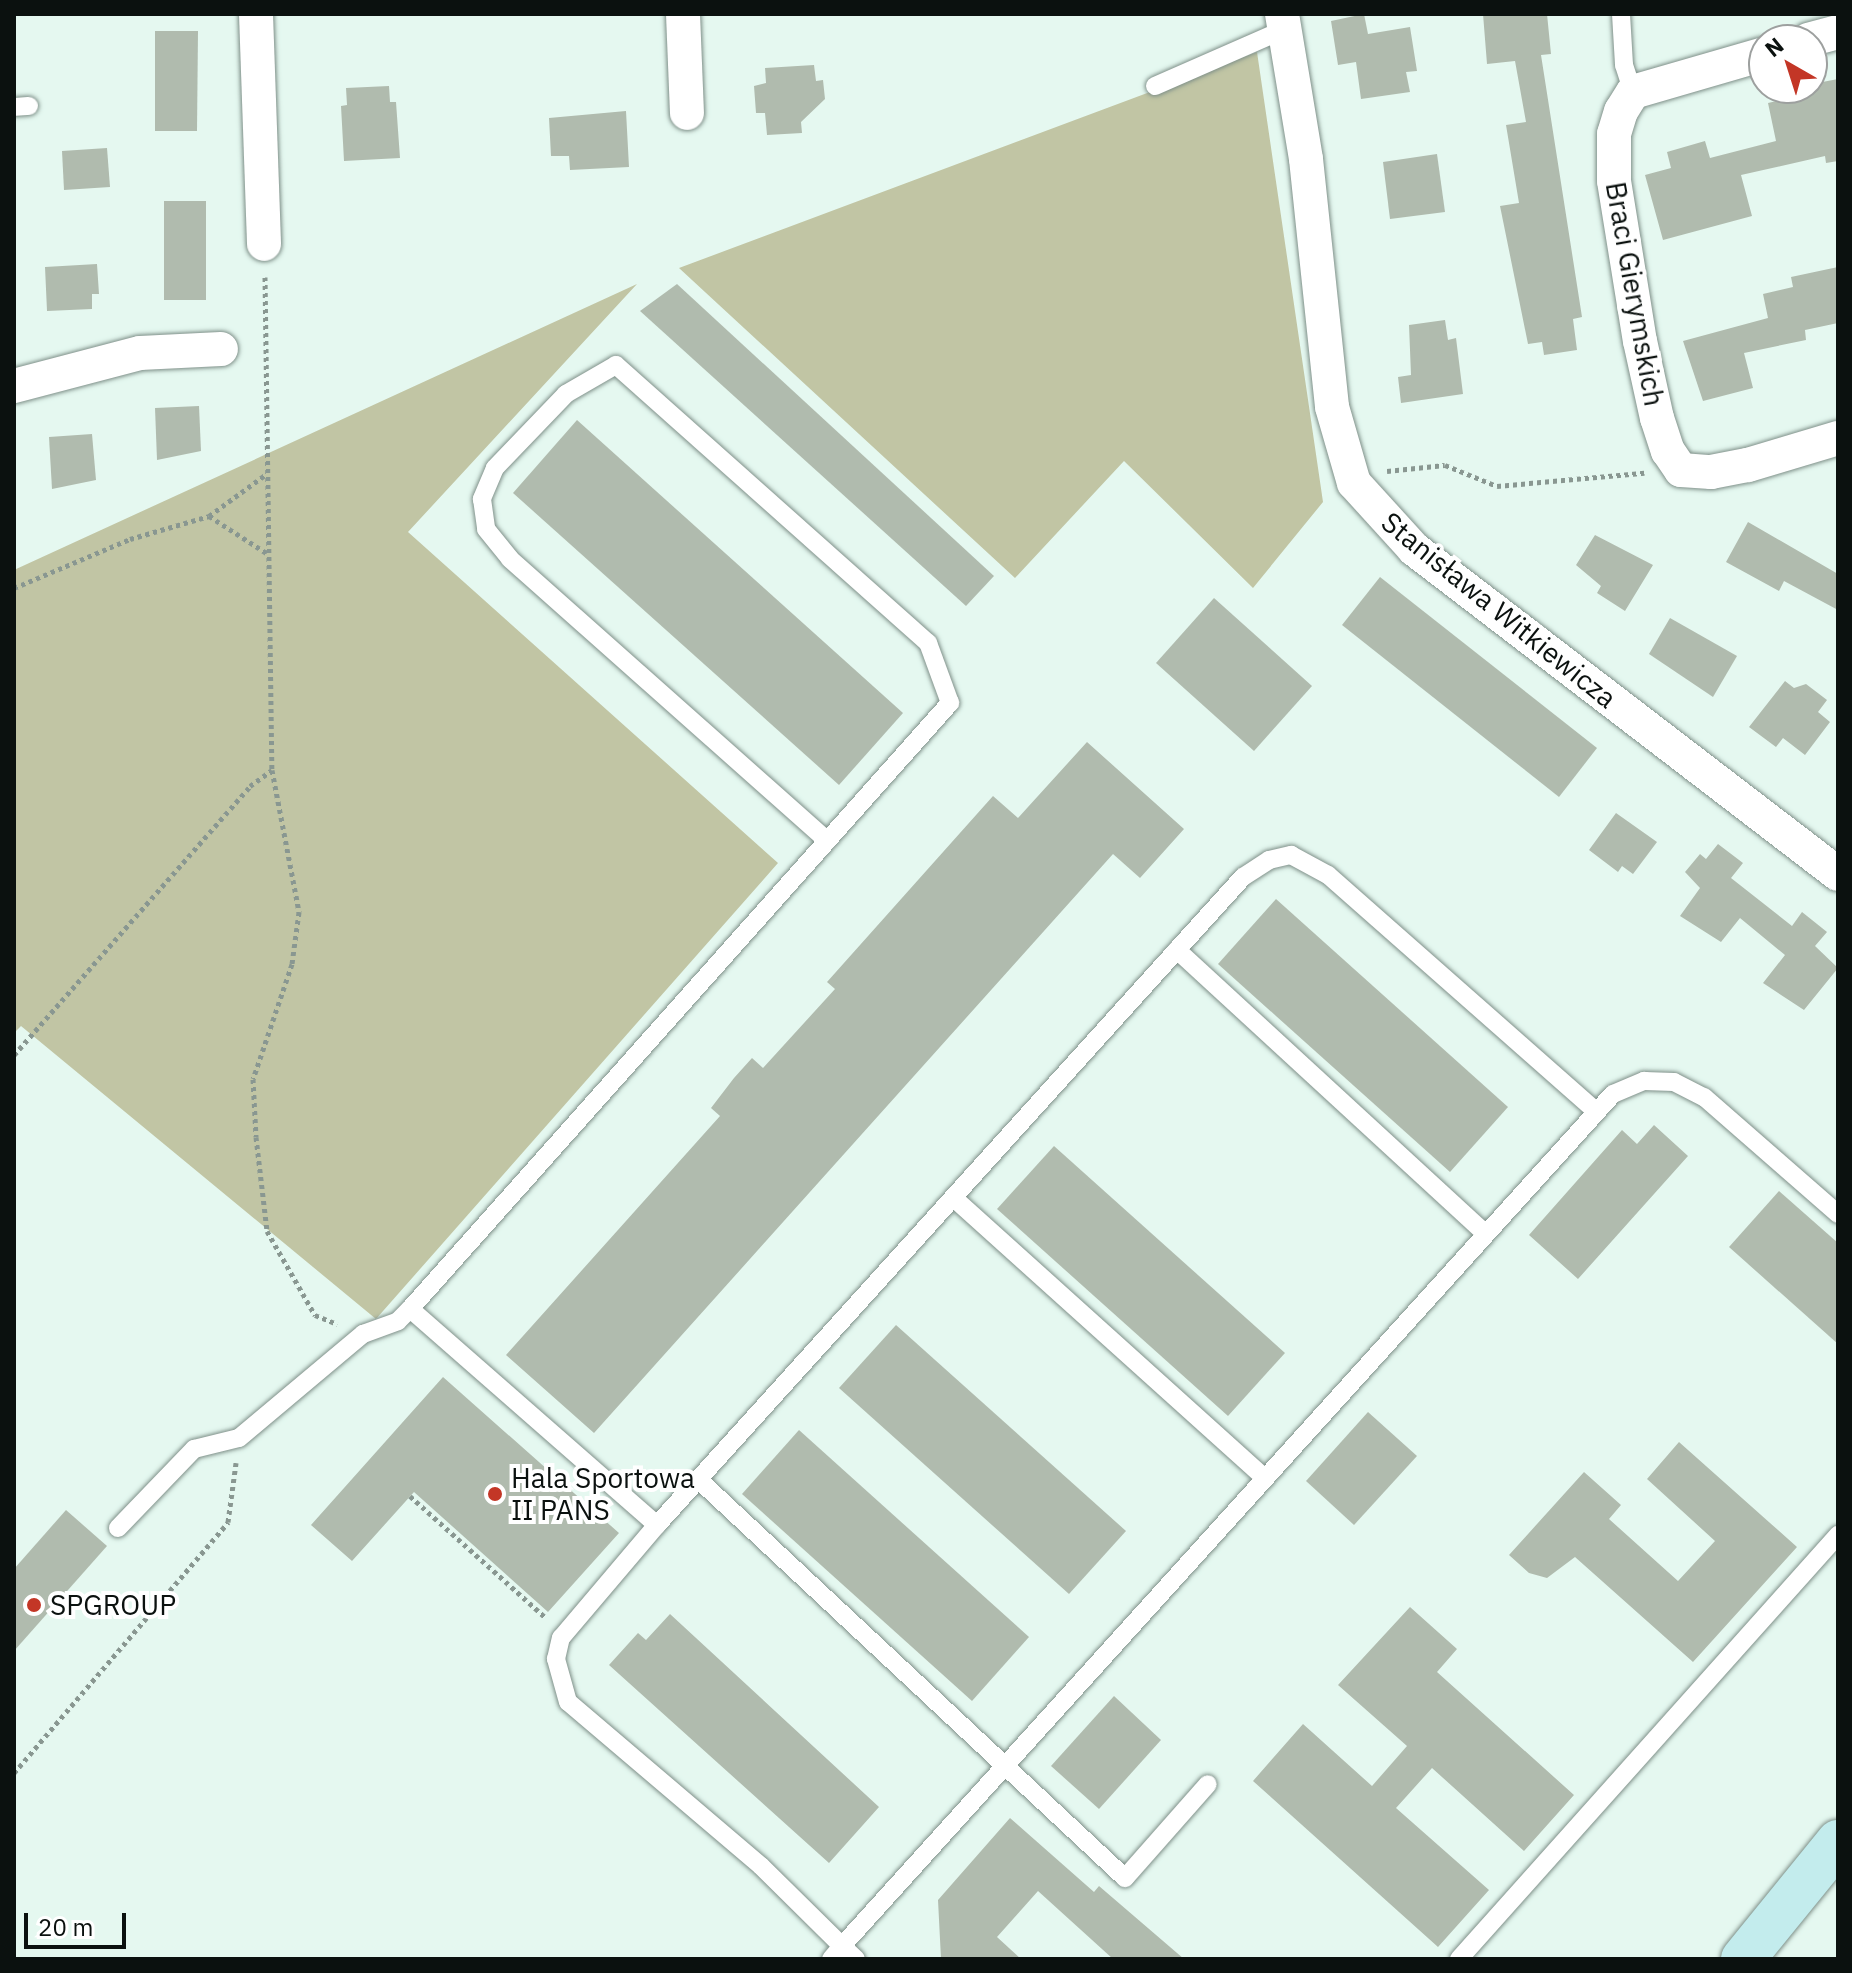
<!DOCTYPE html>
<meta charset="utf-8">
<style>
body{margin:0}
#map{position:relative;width:1852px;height:1973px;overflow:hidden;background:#e5f8f0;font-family:"IBM Plex Sans",sans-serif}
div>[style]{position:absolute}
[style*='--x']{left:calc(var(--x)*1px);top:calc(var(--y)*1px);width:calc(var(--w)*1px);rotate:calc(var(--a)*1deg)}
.green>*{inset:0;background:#c1c5a4}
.building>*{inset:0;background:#b0bbae}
.path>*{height:5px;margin-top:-2.5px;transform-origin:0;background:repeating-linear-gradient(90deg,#899791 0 4px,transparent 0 8px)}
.roads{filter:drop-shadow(0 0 2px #7f9089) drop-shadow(0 0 2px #7f9089)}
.lane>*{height:18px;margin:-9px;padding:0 9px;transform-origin:9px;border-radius:9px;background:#fff}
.street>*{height:34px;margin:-17px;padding:0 17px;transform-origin:17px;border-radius:17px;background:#fff}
.secondary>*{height:44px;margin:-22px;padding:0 22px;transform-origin:22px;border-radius:22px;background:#c3eced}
.dots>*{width:22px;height:22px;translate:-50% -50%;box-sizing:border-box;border:4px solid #fff;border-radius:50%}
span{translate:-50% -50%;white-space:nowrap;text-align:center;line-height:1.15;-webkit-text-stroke:8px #fff;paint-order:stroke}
.street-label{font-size:28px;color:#0b110f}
.poi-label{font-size:28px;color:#0b110f}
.left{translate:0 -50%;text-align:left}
.frame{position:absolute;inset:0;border:16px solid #0b110f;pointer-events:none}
.north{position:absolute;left:1748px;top:24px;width:80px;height:80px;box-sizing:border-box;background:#fff;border:2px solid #9da09f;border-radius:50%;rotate:321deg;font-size:22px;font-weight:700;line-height:32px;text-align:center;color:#0b110f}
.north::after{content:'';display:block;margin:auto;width:28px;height:36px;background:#c33626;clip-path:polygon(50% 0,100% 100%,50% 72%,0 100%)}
.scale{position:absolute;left:24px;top:1913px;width:102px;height:36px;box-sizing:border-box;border:4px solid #0b110f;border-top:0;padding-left:10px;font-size:24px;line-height:28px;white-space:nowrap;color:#0b110f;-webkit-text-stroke:6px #fff;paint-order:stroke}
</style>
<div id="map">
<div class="green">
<i style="clip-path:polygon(1257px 52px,1323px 502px,1253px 588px,1124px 461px,1015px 578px,679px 268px)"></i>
<i style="clip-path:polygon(637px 284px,408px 532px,778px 863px,376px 1319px,21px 1026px,14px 1033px,14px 570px)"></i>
</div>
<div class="building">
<i style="clip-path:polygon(1364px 14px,1368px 34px,1410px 27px,1417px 71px,1406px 72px,1410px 92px,1361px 99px,1356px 62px,1338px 65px,1331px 21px)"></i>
<i style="clip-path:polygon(1483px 14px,1547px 14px,1551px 54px,1541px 55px,1582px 317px,1573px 319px,1577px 350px,1544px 355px,1542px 342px,1528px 344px,1500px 206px,1519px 203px,1506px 125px,1526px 122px,1515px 61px,1487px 64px)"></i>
<i style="clip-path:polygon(155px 31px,198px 31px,197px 131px,155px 131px)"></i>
<i style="clip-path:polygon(814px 65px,816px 81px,823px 80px,825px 99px,801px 122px,802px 133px,767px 135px,765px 113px,756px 113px,754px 86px,766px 83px,765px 68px)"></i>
<i style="clip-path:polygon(1838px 79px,1838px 161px,1826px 163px,1825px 156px,1741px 175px,1752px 216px,1663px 240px,1645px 175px,1671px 168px,1667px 152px,1705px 141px,1710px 158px,1776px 141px,1768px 103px,1812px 93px,1812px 84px)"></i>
<i style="clip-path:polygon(389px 86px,390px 102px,396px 102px,400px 158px,344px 161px,341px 106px,347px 105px,346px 88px)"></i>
<i style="clip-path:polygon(626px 111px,629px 167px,570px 170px,569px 156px,551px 156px,549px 118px)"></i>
<i style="clip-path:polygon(107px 148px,110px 187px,64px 190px,62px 151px)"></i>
<i style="clip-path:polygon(1437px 154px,1445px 212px,1390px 219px,1383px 162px)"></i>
<i style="clip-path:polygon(164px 201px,206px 201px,206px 300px,164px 300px)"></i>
<i style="clip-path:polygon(97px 264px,99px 294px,92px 294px,92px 309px,47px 311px,45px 267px)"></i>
<i style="clip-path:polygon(1838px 267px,1838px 323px,1805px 330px,1806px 340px,1744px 353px,1753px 388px,1703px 401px,1683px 341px,1768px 318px,1763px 294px,1793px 287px,1791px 277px)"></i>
<i style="clip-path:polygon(677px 284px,994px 576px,966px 606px,640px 311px)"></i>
<i style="clip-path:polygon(1445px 320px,1448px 340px,1456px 338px,1463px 394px,1401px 403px,1398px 377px,1411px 375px,1409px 325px)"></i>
<i style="clip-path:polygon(199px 406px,201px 451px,157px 460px,155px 408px)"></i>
<i style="clip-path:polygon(577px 420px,903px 713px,839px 785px,513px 493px)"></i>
<i style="clip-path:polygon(92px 434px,96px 480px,52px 489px,49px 437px)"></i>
<i style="clip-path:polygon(1748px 522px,1838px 574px,1838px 610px,1784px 581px,1779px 591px,1726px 562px)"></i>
<i style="clip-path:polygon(1595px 535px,1653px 565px,1625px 611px,1597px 593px,1601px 586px,1576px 565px)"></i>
<i style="clip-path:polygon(1380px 577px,1597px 748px,1559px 797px,1342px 625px)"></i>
<i style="clip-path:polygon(1214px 598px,1312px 686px,1254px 751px,1156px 663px)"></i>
<i style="clip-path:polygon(1670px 618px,1737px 656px,1713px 697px,1649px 654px)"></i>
<i style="clip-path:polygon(1785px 681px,1794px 688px,1806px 684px,1827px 700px,1818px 712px,1830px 722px,1805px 755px,1783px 738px,1776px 747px,1749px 727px)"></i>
<i style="clip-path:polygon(1087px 742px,1184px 829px,1140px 878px,1113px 854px,594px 1433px,506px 1355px,720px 1116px,711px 1108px,734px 1078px,752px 1058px,763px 1068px,835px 989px,827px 982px,993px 796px,1018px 818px)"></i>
<i style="clip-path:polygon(1616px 813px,1657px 842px,1633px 874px,1622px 866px,1618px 872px,1589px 850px)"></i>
<i style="clip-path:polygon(1718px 844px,1743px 863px,1731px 878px,1792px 926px,1802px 912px,1827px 932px,1815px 946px,1838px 968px,1804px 1010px,1763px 983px,1785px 955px,1740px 918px,1721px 942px,1680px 916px,1700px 888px,1685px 872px,1700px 854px,1706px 859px)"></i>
<i style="clip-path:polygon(1276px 899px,1508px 1107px,1450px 1172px,1218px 964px)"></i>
<i style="clip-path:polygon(1654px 1125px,1688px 1156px,1578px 1279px,1529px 1235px,1622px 1130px,1637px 1144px)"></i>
<i style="clip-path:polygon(1054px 1146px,1285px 1353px,1228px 1416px,997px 1209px)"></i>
<i style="clip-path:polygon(1779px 1191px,1838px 1243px,1838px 1344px,1729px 1247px)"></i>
<i style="clip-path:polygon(896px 1325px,1126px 1531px,1069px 1594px,839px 1388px)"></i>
<i style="clip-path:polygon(443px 1377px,619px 1533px,548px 1612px,414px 1492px,352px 1561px,311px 1525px)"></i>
<i style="clip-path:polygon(1368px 1412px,1417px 1456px,1354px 1525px,1306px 1481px)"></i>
<i style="clip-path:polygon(799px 1430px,1029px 1637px,972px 1701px,742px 1494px)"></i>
<i style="clip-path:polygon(1679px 1442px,1797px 1547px,1693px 1662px,1575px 1557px,1547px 1578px,1529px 1573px,1509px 1555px,1584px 1472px,1621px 1505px,1609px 1519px,1678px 1581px,1715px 1541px,1647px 1479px)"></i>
<i style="clip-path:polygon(66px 1510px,107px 1546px,14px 1651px,14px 1569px)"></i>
<i style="clip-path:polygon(1410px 1607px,1457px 1649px,1437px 1672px,1574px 1795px,1524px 1851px,1432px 1768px,1396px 1808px,1489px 1890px,1438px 1947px,1253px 1781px,1303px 1724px,1372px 1786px,1407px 1746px,1338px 1685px)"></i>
<i style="clip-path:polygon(670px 1614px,879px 1807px,829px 1863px,609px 1665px,638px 1633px,646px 1640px)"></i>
<i style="clip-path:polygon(1114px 1696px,1161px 1740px,1099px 1809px,1051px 1766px)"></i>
<i style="clip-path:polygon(1010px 1818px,1094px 1892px,1099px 1886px,1184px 1959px,1113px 1959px,1038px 1891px,997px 1937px,1021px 1959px,941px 1959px,938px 1900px)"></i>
</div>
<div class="path">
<i style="--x:265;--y:277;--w:493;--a:89.2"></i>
<i style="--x:272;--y:770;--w:145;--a:79.2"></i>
<i style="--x:299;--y:912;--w:52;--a:97.7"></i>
<i style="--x:292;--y:964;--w:121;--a:108.7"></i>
<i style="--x:253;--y:1079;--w:58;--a:87"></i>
<i style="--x:256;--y:1137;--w:95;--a:83.3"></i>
<i style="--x:267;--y:1231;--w:97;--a:60.3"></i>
<i style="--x:315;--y:1315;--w:24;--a:22"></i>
<i style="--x:1387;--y:471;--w:58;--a:-5.9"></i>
<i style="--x:1445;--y:465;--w:56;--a:22"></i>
<i style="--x:1497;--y:486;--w:148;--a:-5.1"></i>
<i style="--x:209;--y:516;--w:70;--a:32.8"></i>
<i style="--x:14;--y:588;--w:126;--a:-22.9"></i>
<i style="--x:130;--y:539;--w:82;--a:-16.2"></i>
<i style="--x:209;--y:516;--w:69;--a:-36.2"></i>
<i style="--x:14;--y:1055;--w:358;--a:-48.7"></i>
<i style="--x:250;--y:786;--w:27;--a:-36"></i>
<i style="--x:410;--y:1496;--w:183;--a:41.9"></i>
<i style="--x:14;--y:1773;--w:330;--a:-49.5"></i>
<i style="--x:228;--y:1522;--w:60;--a:-82.3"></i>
</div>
<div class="roads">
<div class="lane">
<i style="--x:1621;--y:14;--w:51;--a:86.6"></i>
<i style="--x:1624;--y:65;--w:28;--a:72"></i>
<i style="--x:1155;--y:86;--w:142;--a:-23.7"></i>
<i style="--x:14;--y:107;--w:15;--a:-4"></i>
<i style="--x:1177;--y:950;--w:417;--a:42.6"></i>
<i style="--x:956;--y:1200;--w:416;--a:42"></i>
<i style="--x:699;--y:1480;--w:583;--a:43.05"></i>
<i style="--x:1125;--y:1878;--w:125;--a:-48.6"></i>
<i style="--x:657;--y:1525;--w:328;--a:-138.8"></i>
<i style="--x:410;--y:1309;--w:812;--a:-48.3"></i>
<i style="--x:950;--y:703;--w:64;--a:-110.1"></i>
<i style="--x:928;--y:643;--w:418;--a:-138.3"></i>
<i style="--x:616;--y:365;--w:58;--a:149.9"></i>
<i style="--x:566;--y:394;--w:103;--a:133.8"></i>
<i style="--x:495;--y:468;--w:34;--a:113"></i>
<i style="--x:482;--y:499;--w:30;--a:82"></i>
<i style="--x:486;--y:529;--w:38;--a:51"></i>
<i style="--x:510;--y:559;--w:424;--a:41.6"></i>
<i style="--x:118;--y:1528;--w:110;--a:-46.1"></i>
<i style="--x:194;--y:1449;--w:46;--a:-13.7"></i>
<i style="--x:239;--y:1438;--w:162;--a:-40"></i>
<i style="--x:363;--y:1334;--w:37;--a:-20"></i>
<i style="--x:398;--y:1321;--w:17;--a:-45"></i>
<i style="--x:831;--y:1959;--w:17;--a:-50"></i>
<i style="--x:842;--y:1946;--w:114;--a:-135.4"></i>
<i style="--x:761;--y:1866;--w:253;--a:-139.6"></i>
<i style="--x:568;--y:1702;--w:45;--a:-105.6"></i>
<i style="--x:556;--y:1659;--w:22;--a:-77"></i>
<i style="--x:561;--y:1638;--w:148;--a:-49.7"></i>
<i style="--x:657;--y:1525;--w:874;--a:-47.88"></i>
<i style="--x:1243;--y:877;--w:31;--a:-33"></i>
<i style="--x:1269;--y:860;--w:23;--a:-13"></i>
<i style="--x:1291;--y:855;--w:42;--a:28.4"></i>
<i style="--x:1328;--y:875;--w:357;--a:41.4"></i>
<i style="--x:856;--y:1959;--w:19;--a:-137"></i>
<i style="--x:842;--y:1946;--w:1149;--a:-47.86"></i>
<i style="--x:1613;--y:1094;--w:34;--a:-23"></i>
<i style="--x:1644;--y:1081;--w:30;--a:2"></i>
<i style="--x:1674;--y:1082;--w:34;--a:27"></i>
<i style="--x:1704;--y:1097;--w:178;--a:41.1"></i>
<i style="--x:1459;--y:1959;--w:569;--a:-48.21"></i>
</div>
<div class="street">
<i style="--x:256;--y:14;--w:230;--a:88"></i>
<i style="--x:683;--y:14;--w:99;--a:87.7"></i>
<i style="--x:1282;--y:14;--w:147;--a:80.6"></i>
<i style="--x:1306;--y:159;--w:249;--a:84"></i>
<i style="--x:1332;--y:407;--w:79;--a:73.9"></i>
<i style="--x:1354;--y:483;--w:89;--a:47.7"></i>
<i style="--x:1414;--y:549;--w:534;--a:37.47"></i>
<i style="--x:1808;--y:40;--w:31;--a:-15"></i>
<i style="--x:1764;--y:54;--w:136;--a:163.8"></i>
<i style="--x:1633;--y:92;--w:22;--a:122"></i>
<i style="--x:1621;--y:111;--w:24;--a:107"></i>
<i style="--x:1614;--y:134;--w:47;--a:90"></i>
<i style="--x:1614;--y:181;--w:162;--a:80.8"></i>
<i style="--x:1640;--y:341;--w:79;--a:77.6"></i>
<i style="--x:1657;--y:418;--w:35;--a:72"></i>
<i style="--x:1668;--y:451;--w:23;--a:56"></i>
<i style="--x:1681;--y:470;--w:30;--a:4"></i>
<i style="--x:1711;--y:472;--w:38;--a:-11"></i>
<i style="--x:1748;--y:465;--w:94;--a:-16.7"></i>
<i style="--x:14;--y:386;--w:130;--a:-14.7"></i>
<i style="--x:140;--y:353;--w:81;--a:-2.8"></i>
</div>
<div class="secondary">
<i style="--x:1743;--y:1959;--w:151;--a:-50.9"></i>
</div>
</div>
<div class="dots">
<i style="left:495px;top:1494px;background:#c33626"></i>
<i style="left:34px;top:1605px;background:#c33626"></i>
</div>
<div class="street-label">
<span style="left:1635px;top:294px;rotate:80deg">Braci Gierymskich</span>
<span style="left:1499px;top:610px;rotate:39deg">Stanisława Witkiewicza</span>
</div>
<div class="poi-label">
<span class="left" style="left:511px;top:1494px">Hala Sportowa<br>II PANS</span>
<span class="left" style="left:50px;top:1605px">SPGROUP</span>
</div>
<div class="frame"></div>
<div class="north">N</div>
<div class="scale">20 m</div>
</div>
